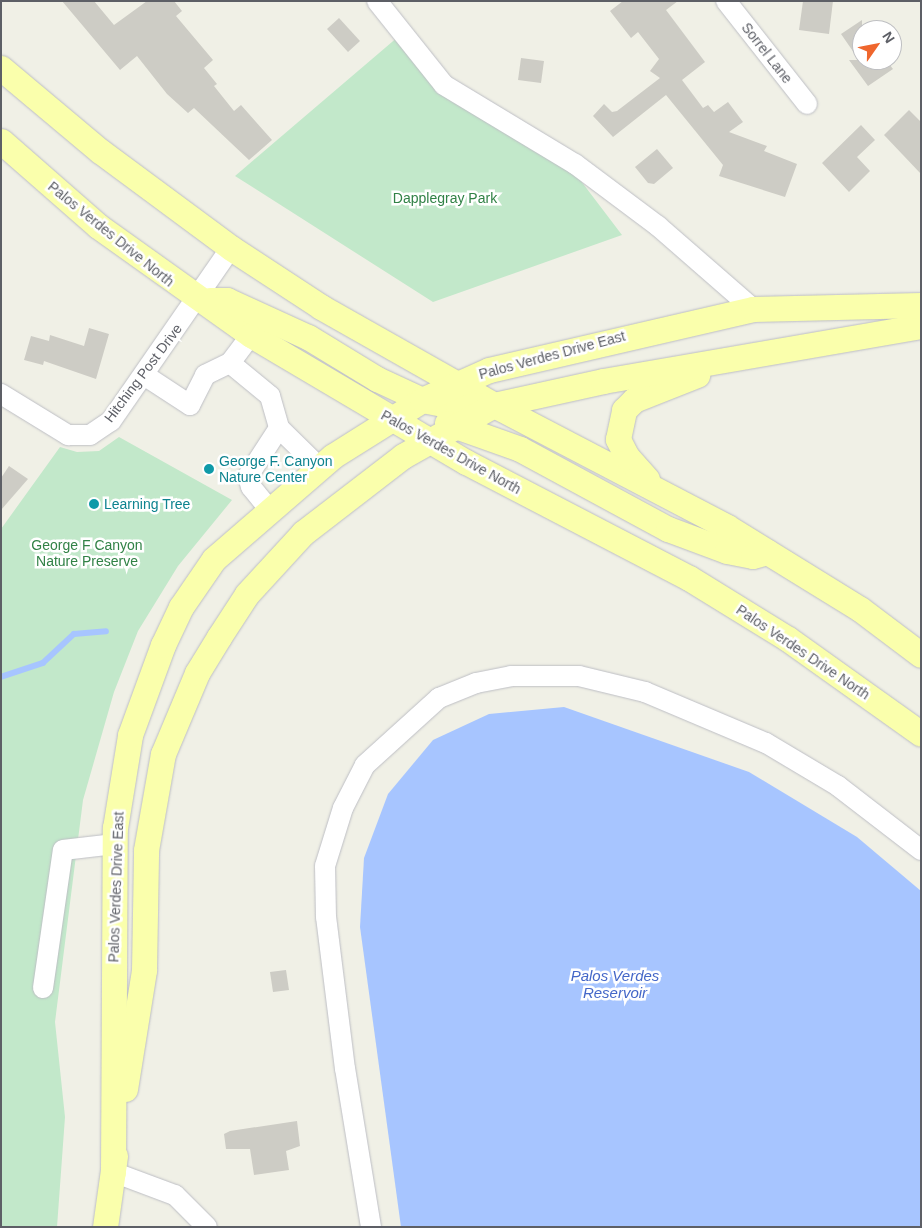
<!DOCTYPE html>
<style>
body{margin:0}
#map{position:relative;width:922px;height:1228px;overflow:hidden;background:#f0f0e6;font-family:Arial,sans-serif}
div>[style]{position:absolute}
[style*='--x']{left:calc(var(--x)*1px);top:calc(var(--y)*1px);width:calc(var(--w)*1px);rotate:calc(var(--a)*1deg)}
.green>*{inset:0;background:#c2e8ca}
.water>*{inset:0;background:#a7c5ff}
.stream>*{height:5.5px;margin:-2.75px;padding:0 2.75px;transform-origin:2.75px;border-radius:2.75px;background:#a7c5ff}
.building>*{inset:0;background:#cdccc5}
.roads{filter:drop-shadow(0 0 1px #bdbec4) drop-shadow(0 0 1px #bdbec4)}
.minor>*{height:20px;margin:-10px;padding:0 10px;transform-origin:10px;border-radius:10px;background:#fff}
.major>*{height:25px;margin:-12.5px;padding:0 12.5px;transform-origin:12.5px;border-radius:12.5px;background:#faffac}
.dots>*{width:14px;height:14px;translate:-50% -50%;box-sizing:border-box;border:2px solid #fff;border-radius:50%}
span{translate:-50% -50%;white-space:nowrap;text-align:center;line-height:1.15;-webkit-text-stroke:5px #fff;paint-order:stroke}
.street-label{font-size:14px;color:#5d5f66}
.park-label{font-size:14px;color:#318246}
.culture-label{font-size:14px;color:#0d838f}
.left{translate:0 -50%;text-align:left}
.water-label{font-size:15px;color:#4467c8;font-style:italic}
.frame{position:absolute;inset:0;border:2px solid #5d5f66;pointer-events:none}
.north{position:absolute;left:852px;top:20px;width:50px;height:50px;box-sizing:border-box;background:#fff;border:1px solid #bebfc2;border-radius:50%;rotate:57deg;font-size:14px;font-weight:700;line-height:20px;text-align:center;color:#5d5f66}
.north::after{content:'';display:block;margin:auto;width:18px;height:22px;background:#ef662d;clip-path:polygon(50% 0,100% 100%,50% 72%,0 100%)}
</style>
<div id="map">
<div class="green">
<i style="clip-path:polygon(399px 36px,447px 98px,546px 135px,622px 235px,433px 302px,235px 176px)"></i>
<i style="clip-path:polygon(119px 437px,232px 500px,178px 566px,138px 631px,114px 692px,83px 800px,55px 1022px,65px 1117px,57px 1227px,1px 1227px,1px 529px,60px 447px,77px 452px,99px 451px)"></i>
</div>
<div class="water">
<i style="clip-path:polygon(564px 707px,749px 772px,857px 837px,921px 891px,921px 1227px,401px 1227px,360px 927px,364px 858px,388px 794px,433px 740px,489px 714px)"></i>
</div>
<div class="stream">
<i style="--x:1;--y:677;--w:44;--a:-18.4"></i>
<i style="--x:43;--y:663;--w:42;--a:-43.1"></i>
<i style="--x:74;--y:634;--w:32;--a:-5"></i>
</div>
<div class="building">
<i style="clip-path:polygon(62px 1px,94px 1px,114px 25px,147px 1px,174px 1px,182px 11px,176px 16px,213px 60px,204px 68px,217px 84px,214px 86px,234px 111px,241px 105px,272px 140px,249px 160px,194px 108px,188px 113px,167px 94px,137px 56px,120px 70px)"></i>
<i style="clip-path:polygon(623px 1px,678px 1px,666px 10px,705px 62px,682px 80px,703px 108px,708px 105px,714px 112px,728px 102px,743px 122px,729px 132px,767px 146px,764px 151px,797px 164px,785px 197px,719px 176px,723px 165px,666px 95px,613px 137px,593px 116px,604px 104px,612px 112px,617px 111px,660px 78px,650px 71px,659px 59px,638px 32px,631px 38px,610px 11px)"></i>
<i style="clip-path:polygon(803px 1px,833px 1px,829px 34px,799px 30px)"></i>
<i style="clip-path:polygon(339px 18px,360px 41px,348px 52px,327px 29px)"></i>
<i style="clip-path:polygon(862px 20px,862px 60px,886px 60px,893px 69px,868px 86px,849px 60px,859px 60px,841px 34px)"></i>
<i style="clip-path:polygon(521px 58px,544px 61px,541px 83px,518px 80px)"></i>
<i style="clip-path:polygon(909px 110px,921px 122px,921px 174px,884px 135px)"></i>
<i style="clip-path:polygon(861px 125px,875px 140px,857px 157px,870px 171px,849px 192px,822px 163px)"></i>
<i style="clip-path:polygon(657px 149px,673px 168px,654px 184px,648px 183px,635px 167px)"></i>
<i style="clip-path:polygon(89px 328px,109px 334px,96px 379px,44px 361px,43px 365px,24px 360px,31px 336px,49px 341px,50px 335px,84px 346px)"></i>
<i style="clip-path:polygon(9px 466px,28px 479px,1px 510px,1px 478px)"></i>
<i style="clip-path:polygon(286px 970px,289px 990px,273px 992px,270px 972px)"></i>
<i style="clip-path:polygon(297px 1121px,300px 1146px,286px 1151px,289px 1170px,254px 1175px,250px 1149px,226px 1149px,224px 1134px,230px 1131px)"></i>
</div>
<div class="roads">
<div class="minor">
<i style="--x:377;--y:1;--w:107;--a:51.4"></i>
<i style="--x:444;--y:85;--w:153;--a:31.1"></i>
<i style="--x:575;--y:164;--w:104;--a:36.8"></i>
<i style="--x:658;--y:226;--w:126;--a:41.1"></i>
<i style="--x:726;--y:1;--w:131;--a:51.8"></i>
<i style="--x:230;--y:363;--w:52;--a:39.5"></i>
<i style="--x:270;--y:396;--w:33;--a:74"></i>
<i style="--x:144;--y:375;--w:55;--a:33.1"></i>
<i style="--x:190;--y:405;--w:34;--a:-63"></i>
<i style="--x:205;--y:375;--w:28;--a:-26"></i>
<i style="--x:230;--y:363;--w:35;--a:-53"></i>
<i style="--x:1;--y:394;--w:79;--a:31.5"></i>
<i style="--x:68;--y:435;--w:22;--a:0"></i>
<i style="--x:90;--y:435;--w:25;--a:-34"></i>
<i style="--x:111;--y:421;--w:211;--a:-55.3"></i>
<i style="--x:269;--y:509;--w:28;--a:-129"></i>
<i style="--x:251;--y:487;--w:11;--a:-105"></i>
<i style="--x:248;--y:476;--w:57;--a:-57.1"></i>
<i style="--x:279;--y:428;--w:57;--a:44.3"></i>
<i style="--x:43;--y:988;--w:139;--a:-81.8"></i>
<i style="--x:63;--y:850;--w:52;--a:-6.6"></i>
<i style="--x:113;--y:1172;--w:66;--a:20.4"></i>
<i style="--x:175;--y:1195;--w:45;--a:45"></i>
<i style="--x:371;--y:1227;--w:160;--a:-99.3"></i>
<i style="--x:345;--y:1069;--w:153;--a:-97.1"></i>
<i style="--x:326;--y:917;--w:51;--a:-91.1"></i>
<i style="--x:325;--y:866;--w:61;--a:-72.8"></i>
<i style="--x:343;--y:808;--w:48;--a:-62.9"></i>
<i style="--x:365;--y:765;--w:100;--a:-42.2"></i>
<i style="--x:439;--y:698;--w:40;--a:-22"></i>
<i style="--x:476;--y:683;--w:36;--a:-11"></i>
<i style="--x:511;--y:676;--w:68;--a:0"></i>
<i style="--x:579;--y:676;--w:68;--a:13.6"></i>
<i style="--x:645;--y:692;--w:131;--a:22.9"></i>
<i style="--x:766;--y:743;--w:84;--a:30.8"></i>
<i style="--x:838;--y:786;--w:105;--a:37.6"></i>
</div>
<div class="major">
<i style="--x:1;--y:68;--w:129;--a:40"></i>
<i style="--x:100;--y:151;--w:163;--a:36.5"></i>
<i style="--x:231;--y:248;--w:108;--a:33.2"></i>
<i style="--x:321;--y:307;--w:199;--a:29.5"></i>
<i style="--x:494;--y:405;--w:263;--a:27.6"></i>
<i style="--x:727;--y:527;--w:156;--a:31.7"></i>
<i style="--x:860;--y:609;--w:76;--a:37"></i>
<i style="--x:1;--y:141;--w:129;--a:41.2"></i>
<i style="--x:98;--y:226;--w:188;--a:35.5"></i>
<i style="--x:251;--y:335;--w:250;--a:30.6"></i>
<i style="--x:466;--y:462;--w:251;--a:27.5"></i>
<i style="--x:689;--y:578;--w:116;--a:31.6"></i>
<i style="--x:788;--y:639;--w:163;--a:35.5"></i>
<i style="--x:210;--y:300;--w:17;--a:0"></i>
<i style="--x:227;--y:300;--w:89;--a:24.6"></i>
<i style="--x:308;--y:337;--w:81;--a:31.3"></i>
<i style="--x:377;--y:379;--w:50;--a:25"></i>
<i style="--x:422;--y:400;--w:37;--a:11"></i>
<i style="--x:458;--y:407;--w:29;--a:-4"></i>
<i style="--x:447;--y:423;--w:77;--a:19.6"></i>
<i style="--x:520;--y:449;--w:168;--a:28.4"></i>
<i style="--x:668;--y:529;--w:63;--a:20.4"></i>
<i style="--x:727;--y:551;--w:26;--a:11"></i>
<i style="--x:753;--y:556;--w:15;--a:-16"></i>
<i style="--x:647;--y:479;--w:30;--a:-132"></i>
<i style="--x:627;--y:457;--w:20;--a:-117"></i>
<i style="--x:618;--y:439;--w:30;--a:-78"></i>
<i style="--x:624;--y:410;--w:14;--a:-45"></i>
<i style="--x:634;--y:400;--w:68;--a:-21.6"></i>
<i style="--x:125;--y:1089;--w:121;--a:-80.9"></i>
<i style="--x:144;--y:970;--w:120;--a:-89"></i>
<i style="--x:146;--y:850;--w:97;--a:-80"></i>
<i style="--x:163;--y:754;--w:88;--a:-67.2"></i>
<i style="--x:197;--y:673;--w:42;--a:-58.6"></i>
<i style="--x:219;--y:637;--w:51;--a:-56.9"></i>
<i style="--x:247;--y:594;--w:83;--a:-47.4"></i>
<i style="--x:303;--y:533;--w:126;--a:-37.6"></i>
<i style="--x:403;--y:456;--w:104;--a:-29.3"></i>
<i style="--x:494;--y:405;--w:112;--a:-12.4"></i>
<i style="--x:603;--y:381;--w:323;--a:-9.8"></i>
<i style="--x:113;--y:1172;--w:344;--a:-89.7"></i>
<i style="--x:115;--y:828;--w:94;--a:-80.8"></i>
<i style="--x:130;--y:735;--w:96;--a:-69.9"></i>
<i style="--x:163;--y:645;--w:42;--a:-64.7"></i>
<i style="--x:181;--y:607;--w:58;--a:-55.5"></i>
<i style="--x:214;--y:559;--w:157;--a:-40.9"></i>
<i style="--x:333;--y:456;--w:105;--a:-32.2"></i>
<i style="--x:422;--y:400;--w:73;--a:-24.1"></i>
<i style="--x:489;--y:370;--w:271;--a:-13"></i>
<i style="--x:753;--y:309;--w:168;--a:-1.4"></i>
<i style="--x:105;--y:1227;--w:72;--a:-82"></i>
</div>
</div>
<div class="dots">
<i style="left:209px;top:469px;background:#0f9aa8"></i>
<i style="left:94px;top:504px;background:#0f9aa8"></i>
</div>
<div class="street-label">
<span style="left:767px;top:53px;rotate:52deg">Sorrel Lane</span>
<span style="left:111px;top:234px;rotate:39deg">Palos Verdes Drive North</span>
<span style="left:552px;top:355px;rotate:-15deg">Palos Verdes Drive East</span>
<span style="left:143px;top:373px;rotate:-53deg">Hitching Post Drive</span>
<span style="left:451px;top:452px;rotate:29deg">Palos Verdes Drive North</span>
<span style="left:803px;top:652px;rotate:34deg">Palos Verdes Drive North</span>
<span style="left:116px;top:887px;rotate:-88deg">Palos Verdes Drive East</span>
</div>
<div class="park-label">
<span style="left:445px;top:198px">Dapplegray Park</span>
<span style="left:87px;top:553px">George F Canyon<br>Nature Preserve</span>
</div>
<div class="culture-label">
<span class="left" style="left:219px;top:469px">George F. Canyon<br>Nature Center</span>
<span class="left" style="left:104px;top:504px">Learning Tree</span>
</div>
<div class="water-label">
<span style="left:615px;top:984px">Palos Verdes<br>Reservoir</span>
</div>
<div class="frame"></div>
<div class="north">N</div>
</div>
